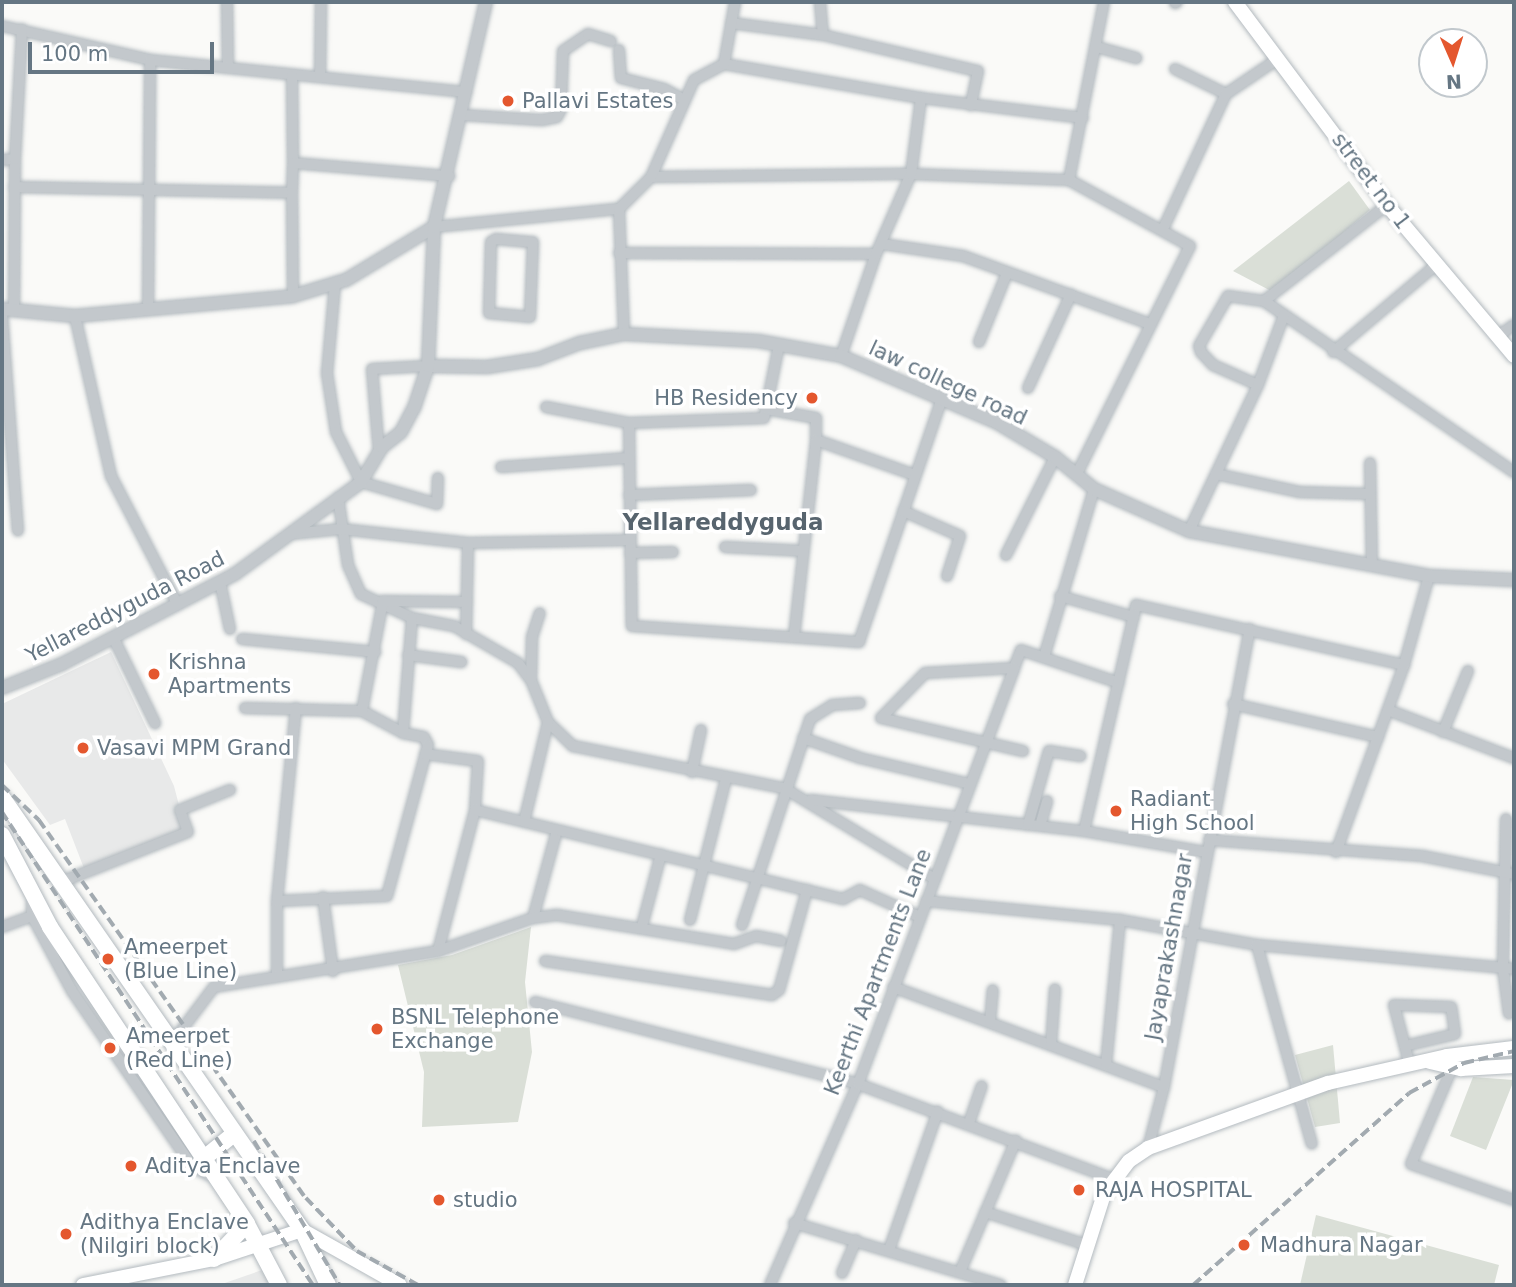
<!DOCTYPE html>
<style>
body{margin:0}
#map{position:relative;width:1516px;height:1287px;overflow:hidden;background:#fafaf8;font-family:"DejaVu Sans",sans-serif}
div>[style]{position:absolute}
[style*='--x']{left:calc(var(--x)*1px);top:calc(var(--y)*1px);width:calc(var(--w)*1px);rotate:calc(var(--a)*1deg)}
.built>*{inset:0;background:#e8e9e9}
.green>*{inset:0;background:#dadfd7}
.roads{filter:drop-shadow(0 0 2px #b3babf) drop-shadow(0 0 2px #b3babf)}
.minor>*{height:10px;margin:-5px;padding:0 5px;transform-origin:5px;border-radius:5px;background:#c3c8cc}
.tertiary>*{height:12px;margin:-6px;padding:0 6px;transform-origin:6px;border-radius:6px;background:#c3c8cc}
.secondary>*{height:14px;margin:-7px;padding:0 7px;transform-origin:7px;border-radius:7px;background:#fff}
.trunk>*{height:16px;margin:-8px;padding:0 8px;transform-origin:8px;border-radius:8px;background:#fff}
.rail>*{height:3.5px;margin-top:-1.75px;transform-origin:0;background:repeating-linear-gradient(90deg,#a2aab0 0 10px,transparent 0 15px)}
.dots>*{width:19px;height:19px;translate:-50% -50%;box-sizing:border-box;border:4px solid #fff;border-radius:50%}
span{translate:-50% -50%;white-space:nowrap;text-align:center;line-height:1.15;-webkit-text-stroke:7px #fff;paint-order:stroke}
.poi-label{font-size:21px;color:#657683}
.left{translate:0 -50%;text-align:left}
.right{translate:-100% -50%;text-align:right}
.street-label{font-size:21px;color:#657683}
.neighbourhood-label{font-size:23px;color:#57646e;font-weight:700}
.frame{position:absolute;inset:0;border:4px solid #657683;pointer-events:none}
.north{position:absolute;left:1418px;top:28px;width:70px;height:70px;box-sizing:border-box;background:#fff;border:2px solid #c1c8cd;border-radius:50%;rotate:177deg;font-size:19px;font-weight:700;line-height:28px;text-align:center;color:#657683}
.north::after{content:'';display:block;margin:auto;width:24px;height:32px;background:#e4572e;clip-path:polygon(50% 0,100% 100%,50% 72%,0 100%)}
.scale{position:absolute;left:28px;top:42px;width:186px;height:32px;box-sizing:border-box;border:4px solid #657683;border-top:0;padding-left:9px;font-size:21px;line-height:24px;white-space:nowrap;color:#657683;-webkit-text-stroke:5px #fff;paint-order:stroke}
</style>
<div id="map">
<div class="built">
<i style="clip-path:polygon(111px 652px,174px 786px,186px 832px,85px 871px,65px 819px,50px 825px,2px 759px,2px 704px)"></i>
<i style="clip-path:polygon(268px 1268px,276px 1285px,219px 1285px)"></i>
</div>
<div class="green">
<i style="clip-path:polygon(1349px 181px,1370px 210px,1273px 292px,1233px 271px)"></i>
<i style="clip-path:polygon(531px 927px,525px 982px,532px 1052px,518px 1122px,422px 1127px,424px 1072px,398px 965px,452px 955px)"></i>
<i style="clip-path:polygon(1333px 1045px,1340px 1123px,1315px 1127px,1295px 1055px)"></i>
<i style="clip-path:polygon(1473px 1077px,1514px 1080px,1486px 1150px,1450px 1136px)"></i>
<i style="clip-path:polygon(1316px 1215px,1499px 1265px,1494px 1285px,1300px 1285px)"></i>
</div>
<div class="roads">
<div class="minor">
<i style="--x:227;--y:2;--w:63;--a:89.1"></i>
<i style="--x:820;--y:2;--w:33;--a:85"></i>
<i style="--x:1175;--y:3;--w:2;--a:-27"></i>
<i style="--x:731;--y:23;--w:93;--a:7.4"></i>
<i style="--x:823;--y:35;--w:159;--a:13.1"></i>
<i style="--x:978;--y:71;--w:35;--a:102"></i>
<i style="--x:2;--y:26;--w:152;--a:12.9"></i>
<i style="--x:150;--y:60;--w:318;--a:5.8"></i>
<i style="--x:1097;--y:47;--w:41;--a:15.8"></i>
<i style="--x:619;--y:50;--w:28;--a:86"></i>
<i style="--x:621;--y:78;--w:44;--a:14.3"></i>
<i style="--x:664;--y:89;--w:21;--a:28"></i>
<i style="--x:724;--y:64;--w:200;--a:9.8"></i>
<i style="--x:921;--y:98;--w:163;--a:7"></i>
<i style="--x:1175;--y:69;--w:57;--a:26.1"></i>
<i style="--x:292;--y:76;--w:87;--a:89.3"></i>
<i style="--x:320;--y:76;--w:74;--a:-89.2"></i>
<i style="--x:462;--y:115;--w:80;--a:3.6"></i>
<i style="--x:542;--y:120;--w:15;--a:-11"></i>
<i style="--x:557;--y:117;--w:9;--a:-63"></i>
<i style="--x:561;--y:109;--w:58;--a:-88"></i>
<i style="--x:563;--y:51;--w:30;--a:-34"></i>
<i style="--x:588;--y:34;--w:24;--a:17"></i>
<i style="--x:2;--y:160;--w:13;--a:-4"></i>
<i style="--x:651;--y:177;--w:260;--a:-0.7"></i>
<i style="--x:911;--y:174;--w:158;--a:2.2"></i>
<i style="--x:1069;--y:180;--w:138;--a:28.6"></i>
<i style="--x:1190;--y:246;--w:254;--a:116.4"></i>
<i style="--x:1069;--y:180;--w:181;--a:-78.9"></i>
<i style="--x:14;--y:187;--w:278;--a:1.2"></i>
<i style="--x:292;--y:193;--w:30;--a:-88"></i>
<i style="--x:293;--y:163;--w:157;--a:4.8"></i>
<i style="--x:292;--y:193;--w:103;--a:89.4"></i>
<i style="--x:434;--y:227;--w:186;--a:-5.6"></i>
<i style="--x:1163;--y:229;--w:149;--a:-65"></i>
<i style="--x:1226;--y:94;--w:64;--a:-34.2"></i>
<i style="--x:496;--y:239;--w:37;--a:5"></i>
<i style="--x:533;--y:242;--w:75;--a:92.3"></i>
<i style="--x:530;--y:317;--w:41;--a:-174.4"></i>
<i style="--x:489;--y:313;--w:71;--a:-88.4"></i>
<i style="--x:491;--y:242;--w:6;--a:-31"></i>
<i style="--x:882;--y:244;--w:82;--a:8.4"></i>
<i style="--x:963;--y:256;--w:199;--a:20"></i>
<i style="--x:619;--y:253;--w:257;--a:0.2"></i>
<i style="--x:335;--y:284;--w:89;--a:95.1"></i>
<i style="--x:327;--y:373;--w:60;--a:81.3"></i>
<i style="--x:336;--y:432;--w:56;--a:63.4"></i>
<i style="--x:361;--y:482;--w:79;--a:16.1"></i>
<i style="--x:437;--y:504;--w:26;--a:-88"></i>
<i style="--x:1264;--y:301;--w:156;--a:-38"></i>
<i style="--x:148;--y:309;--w:249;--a:-89.5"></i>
<i style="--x:14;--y:310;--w:151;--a:-89.6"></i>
<i style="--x:15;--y:159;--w:130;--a:-86.9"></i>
<i style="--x:2;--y:314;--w:217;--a:85.8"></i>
<i style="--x:75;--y:316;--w:164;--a:77.3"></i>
<i style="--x:111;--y:476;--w:145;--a:62.6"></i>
<i style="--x:624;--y:334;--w:125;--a:-92.3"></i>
<i style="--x:619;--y:209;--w:45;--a:-45"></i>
<i style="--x:651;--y:177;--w:106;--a:-66.1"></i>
<i style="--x:694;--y:80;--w:34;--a:-28"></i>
<i style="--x:724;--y:64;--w:63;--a:-79.9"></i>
<i style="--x:1498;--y:336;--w:19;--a:-35"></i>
<i style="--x:979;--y:342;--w:74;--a:-67.9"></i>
<i style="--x:1333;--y:352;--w:136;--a:-40.2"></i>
<i style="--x:841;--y:356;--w:108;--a:-71.1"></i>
<i style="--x:876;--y:254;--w:87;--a:-66.4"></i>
<i style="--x:911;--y:174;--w:77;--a:-82.5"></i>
<i style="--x:1258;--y:385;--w:49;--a:-156"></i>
<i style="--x:1213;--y:365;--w:18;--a:-133"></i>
<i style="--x:1201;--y:352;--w:6;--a:-108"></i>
<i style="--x:1199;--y:346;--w:58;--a:-59.9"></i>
<i style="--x:1228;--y:296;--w:36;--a:8"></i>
<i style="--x:1264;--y:301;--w:303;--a:34.4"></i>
<i style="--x:1028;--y:388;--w:103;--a:-65.4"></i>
<i style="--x:546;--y:407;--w:85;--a:10.9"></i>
<i style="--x:629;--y:423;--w:135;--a:-2.1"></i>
<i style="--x:764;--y:418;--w:9;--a:-77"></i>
<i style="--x:766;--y:409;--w:51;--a:10.2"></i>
<i style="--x:816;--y:418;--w:22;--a:90"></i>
<i style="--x:816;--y:440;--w:105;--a:19.5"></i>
<i style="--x:766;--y:409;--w:65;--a:-78.5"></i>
<i style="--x:629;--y:423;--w:203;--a:89.2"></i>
<i style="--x:632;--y:626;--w:228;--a:4"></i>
<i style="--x:859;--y:642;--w:258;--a:-71.2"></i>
<i style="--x:379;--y:452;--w:83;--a:-94.8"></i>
<i style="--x:372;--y:369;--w:56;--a:-3.1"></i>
<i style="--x:1370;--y:463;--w:102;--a:88.9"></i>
<i style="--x:501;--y:467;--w:127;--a:-4.1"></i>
<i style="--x:1216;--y:474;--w:85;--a:12.2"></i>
<i style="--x:1299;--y:492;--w:71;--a:1.6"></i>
<i style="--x:629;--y:495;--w:122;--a:-2.3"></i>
<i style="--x:338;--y:497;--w:69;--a:81.6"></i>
<i style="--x:348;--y:565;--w:32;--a:66"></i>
<i style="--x:361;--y:594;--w:56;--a:25.2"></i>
<i style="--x:412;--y:618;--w:43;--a:10.8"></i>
<i style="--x:454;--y:626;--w:74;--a:30"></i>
<i style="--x:518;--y:663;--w:21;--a:53"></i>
<i style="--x:531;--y:680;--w:45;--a:68"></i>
<i style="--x:548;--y:722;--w:35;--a:44"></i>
<i style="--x:573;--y:746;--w:215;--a:11.3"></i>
<i style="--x:784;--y:788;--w:176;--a:31.1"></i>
<i style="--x:903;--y:511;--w:62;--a:23.7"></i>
<i style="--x:960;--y:536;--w:42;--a:108"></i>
<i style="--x:1189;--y:531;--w:161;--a:-64.7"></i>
<i style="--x:1258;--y:385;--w:75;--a:-69.6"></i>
<i style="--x:290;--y:534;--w:51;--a:-5.6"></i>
<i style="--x:341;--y:529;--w:128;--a:6.3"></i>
<i style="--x:468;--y:543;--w:162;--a:-1.1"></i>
<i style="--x:725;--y:547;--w:78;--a:2.9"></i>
<i style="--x:630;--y:553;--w:43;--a:-1.3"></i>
<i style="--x:1006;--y:555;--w:110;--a:-63.4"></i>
<i style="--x:220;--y:582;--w:48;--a:78"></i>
<i style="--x:1060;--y:596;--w:77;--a:15.8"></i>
<i style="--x:466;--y:634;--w:91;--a:-88.7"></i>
<i style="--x:113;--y:637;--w:96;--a:64"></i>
<i style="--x:794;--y:637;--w:198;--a:-83.6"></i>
<i style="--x:242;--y:639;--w:134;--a:5.6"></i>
<i style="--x:408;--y:655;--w:54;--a:7.4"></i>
<i style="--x:1044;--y:657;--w:175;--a:-73.4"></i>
<i style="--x:531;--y:679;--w:42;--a:-88.6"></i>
<i style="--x:532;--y:637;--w:25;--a:-72"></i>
<i style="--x:1233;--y:704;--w:149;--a:12.8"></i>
<i style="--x:245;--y:708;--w:117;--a:1.5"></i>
<i style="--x:362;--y:711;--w:47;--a:28.2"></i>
<i style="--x:403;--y:733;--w:21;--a:11"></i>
<i style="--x:424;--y:737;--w:9;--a:63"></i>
<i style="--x:428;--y:745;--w:156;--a:105.2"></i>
<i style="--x:387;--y:896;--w:110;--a:177.4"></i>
<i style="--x:1388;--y:710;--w:135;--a:20.9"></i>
<i style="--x:362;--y:711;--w:112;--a:-79.2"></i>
<i style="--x:383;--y:601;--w:84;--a:0.7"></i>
<i style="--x:881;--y:718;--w:63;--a:-45.6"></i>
<i style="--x:925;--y:673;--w:89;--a:-3.2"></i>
<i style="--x:1014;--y:668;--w:19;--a:-69"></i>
<i style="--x:1021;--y:650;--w:103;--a:18.6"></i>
<i style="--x:881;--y:718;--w:146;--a:13.1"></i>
<i style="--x:1443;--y:732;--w:66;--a:-67.7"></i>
<i style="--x:403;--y:733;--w:115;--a:-85.5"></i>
<i style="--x:803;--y:738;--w:60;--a:19.3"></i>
<i style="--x:860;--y:758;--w:113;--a:13.3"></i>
<i style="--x:425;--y:754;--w:53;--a:7.5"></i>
<i style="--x:478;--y:761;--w:49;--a:93.5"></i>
<i style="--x:692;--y:772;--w:43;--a:-77.9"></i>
<i style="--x:811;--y:800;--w:275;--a:6.5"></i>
<i style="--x:1084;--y:831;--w:124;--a:9.8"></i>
<i style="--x:1506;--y:819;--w:149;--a:91.2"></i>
<i style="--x:1503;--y:968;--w:46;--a:82.6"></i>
<i style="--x:524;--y:822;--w:103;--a:-76.5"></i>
<i style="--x:1028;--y:825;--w:77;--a:-74.2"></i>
<i style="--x:1049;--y:751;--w:32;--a:9"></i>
<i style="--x:1040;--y:826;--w:26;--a:-74"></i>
<i style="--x:1084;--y:831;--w:232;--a:-77"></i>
<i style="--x:1136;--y:605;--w:275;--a:12.6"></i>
<i style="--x:1209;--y:840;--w:214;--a:4.3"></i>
<i style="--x:1422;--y:856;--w:94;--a:11.1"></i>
<i style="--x:1336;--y:852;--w:199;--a:-70"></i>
<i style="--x:1404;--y:665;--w:92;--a:-74.3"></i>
<i style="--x:61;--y:882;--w:136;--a:-21.5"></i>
<i style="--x:188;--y:832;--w:23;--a:-110"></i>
<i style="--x:180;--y:810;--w:54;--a:-21.8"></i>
<i style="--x:323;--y:897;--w:75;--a:82.3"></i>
<i style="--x:32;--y:899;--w:17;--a:90"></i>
<i style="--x:32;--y:916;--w:85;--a:61.9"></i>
<i style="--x:72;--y:991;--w:212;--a:55.6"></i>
<i style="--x:192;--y:1166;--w:24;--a:28"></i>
<i style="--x:926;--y:901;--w:195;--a:5.6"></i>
<i style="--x:1120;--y:920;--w:139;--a:10.3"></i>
<i style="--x:1257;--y:945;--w:258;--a:5.3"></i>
<i style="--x:533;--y:918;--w:91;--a:-74.7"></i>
<i style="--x:690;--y:920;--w:146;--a:-75.7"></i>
<i style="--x:742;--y:925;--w:217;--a:-71.7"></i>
<i style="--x:810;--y:719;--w:26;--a:-32"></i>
<i style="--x:832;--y:705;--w:28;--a:-4"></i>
<i style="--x:642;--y:926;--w:74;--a:-75.2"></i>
<i style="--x:2;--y:927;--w:32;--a:-20"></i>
<i style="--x:1257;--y:945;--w:206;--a:74.6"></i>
<i style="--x:438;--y:951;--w:146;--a:-75.3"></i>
<i style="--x:475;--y:810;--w:379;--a:13.6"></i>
<i style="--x:843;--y:899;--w:19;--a:-28"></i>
<i style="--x:860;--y:890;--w:66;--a:24.2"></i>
<i style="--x:545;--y:961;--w:230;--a:8.5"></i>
<i style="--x:772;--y:995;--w:9;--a:-36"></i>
<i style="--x:779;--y:990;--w:104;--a:-74.4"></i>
<i style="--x:277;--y:976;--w:75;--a:-90"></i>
<i style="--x:277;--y:901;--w:194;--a:-84.4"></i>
<i style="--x:893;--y:987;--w:289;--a:20.3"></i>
<i style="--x:535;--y:1002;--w:333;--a:14.2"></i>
<i style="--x:858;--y:1084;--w:272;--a:20.4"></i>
<i style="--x:990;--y:1022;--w:32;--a:-85"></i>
<i style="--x:171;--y:1044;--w:71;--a:-53"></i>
<i style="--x:214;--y:987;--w:227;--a:-9.1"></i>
<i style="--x:438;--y:951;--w:101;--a:-19.2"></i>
<i style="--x:533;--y:918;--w:24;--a:-7"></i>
<i style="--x:557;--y:915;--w:179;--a:9.3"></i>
<i style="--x:734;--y:944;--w:23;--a:-20"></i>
<i style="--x:756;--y:936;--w:25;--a:11"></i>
<i style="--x:1051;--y:1045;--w:56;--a:-85.9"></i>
<i style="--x:1405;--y:1046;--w:51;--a:-13.5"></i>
<i style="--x:1455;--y:1034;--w:27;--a:-98"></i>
<i style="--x:1451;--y:1007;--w:57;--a:-178"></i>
<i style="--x:1394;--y:1005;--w:63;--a:75.3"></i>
<i style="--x:1106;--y:1065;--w:146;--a:-84.5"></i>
<i style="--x:1452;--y:1068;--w:104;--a:113.1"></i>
<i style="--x:1411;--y:1164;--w:109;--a:19.3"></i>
<i style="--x:969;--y:1123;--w:39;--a:-71"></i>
<i style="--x:1148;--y:1148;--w:63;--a:-75.3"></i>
<i style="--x:1164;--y:1087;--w:466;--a:-79.4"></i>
<i style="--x:985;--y:1212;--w:107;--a:17.9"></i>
<i style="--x:794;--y:1223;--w:216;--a:16.7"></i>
<i style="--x:889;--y:1250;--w:147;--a:-70.6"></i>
<i style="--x:960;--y:1272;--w:143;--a:-67"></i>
<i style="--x:842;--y:1273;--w:36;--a:-67"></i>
<i style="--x:770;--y:1285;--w:219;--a:-66.4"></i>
<i style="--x:858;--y:1084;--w:444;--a:-69.4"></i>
</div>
<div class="tertiary">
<i style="--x:2;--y:309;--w:73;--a:5.5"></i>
<i style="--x:75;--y:316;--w:219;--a:-5.2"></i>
<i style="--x:293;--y:296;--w:55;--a:-16.8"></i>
<i style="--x:346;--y:280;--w:103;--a:-31.1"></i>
<i style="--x:428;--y:366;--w:59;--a:1"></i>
<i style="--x:487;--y:367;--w:52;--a:-8.9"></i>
<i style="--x:538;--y:359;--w:45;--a:-20.9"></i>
<i style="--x:580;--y:343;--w:45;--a:-11.6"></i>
<i style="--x:624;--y:334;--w:134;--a:3"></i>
<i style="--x:758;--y:341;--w:84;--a:10.2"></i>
<i style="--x:841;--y:356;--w:168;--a:23.1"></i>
<i style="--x:996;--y:422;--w:69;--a:30.7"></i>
<i style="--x:1055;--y:457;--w:50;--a:39.4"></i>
<i style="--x:1094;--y:489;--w:104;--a:23.9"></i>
<i style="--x:1189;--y:531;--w:244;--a:10.6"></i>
<i style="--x:1429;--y:576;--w:85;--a:2.7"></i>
<i style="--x:2;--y:688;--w:65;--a:-21.8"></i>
<i style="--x:62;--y:664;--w:195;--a:-27.5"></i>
<i style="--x:235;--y:574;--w:156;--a:-36.1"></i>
<i style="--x:361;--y:482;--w:41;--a:-59"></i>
<i style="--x:382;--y:447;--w:24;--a:-38"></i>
<i style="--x:401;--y:432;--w:27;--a:-62"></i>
<i style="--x:414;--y:408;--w:44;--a:-71.6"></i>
<i style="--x:428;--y:366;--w:139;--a:-87.5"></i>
<i style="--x:434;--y:227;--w:231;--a:-77"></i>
</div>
<div class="secondary">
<i style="--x:1235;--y:2;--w:254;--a:53.2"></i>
<i style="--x:1387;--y:205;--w:197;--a:49.9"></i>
<i style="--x:1430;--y:1062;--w:32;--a:13"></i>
<i style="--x:1461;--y:1069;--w:53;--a:-3.2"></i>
<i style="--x:83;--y:1285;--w:134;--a:-11.2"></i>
<i style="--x:214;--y:1259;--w:93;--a:-18.2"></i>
<i style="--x:302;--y:1230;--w:112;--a:29.3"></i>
<i style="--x:1075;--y:1285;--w:96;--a:-72.3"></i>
<i style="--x:1104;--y:1194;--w:41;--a:-52.9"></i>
<i style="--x:1129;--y:1161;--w:23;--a:-34"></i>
<i style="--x:1148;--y:1148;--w:191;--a:-19.9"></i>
<i style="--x:1328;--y:1083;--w:122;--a:-12.8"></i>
<i style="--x:1447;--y:1056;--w:67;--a:-6.8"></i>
</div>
<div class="trunk">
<i style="--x:2;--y:797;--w:527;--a:55.28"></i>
<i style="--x:302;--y:1230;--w:61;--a:64.7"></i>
<i style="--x:2;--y:835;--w:104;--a:62.4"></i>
<i style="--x:50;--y:927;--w:356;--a:56.4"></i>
<i style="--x:247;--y:1224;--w:69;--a:62.3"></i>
<i style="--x:203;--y:1159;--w:40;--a:-39"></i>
<i style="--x:214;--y:1259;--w:48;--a:-46.7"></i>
</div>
</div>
<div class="rail">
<i style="--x:2;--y:785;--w:51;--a:43.4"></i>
<i style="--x:39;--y:820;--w:463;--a:54.8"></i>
<i style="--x:306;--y:1198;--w:74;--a:46.1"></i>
<i style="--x:357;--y:1251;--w:70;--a:29.1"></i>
<i style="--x:2;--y:812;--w:566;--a:56.67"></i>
<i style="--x:254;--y:1141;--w:168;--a:59.2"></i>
<i style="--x:1193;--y:1285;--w:289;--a:-41.6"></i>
<i style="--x:1409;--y:1093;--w:63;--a:-28.6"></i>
<i style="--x:1464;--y:1063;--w:51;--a:-13.5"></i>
</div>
<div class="dots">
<i style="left:508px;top:101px;background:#e4572e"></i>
<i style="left:812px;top:398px;background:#e4572e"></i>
<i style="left:154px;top:674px;background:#e4572e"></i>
<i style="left:83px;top:748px;background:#e4572e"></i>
<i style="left:1116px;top:811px;background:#e4572e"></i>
<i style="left:108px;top:959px;background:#e4572e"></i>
<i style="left:377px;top:1029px;background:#e4572e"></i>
<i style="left:110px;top:1048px;background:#e4572e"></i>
<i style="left:131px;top:1166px;background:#e4572e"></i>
<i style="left:1079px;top:1190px;background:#e4572e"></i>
<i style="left:439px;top:1200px;background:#e4572e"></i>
<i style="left:66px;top:1234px;background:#e4572e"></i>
<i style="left:1244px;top:1245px;background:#e4572e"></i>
</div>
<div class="poi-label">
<span class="left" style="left:522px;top:101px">Pallavi Estates</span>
<span class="right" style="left:798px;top:398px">HB Residency</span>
<span class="left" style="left:168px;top:674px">Krishna<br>Apartments</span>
<span class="left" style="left:97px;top:748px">Vasavi MPM Grand</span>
<span class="left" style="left:1130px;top:811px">Radiant<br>High School</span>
<span class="left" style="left:124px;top:959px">Ameerpet<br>(Blue Line)</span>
<span class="left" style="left:391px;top:1029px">BSNL Telephone<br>Exchange</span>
<span class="left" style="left:126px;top:1048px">Ameerpet<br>(Red Line)</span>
<span class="left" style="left:145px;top:1166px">Aditya Enclave</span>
<span class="left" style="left:1095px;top:1190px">RAJA HOSPITAL</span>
<span class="left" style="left:453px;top:1200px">studio</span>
<span class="left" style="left:80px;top:1234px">Adithya Enclave<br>(Nilgiri block)</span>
<span class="left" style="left:1260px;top:1245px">Madhura Nagar</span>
</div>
<div class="street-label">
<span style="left:1371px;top:181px;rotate:53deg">street no 1</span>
<span style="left:948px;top:383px;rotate:25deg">law college road</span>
<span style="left:125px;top:607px;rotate:-27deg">Yellareddyguda Road</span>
<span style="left:1169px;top:947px;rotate:-80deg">Jayaprakashnagar</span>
<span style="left:878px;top:972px;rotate:-69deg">Keerthi Apartments Lane</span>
</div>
<div class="neighbourhood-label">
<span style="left:723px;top:522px">Yellareddyguda</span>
</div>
<div class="frame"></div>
<div class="north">N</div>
<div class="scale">100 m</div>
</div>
